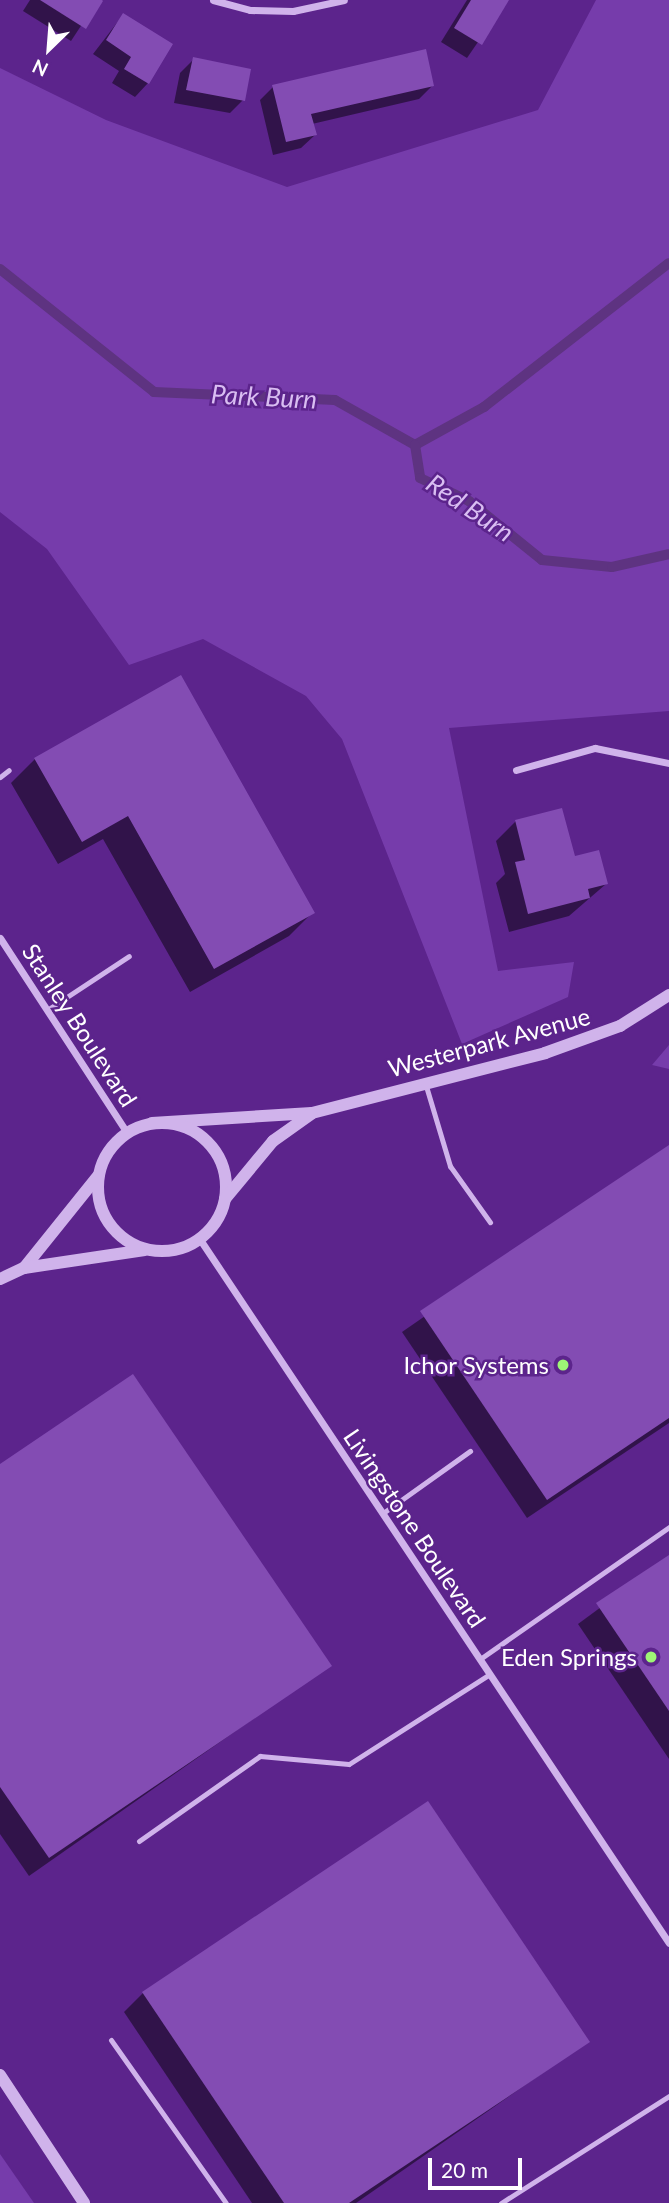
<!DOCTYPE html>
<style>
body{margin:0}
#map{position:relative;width:669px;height:2203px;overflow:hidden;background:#5c248c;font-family:Lato,sans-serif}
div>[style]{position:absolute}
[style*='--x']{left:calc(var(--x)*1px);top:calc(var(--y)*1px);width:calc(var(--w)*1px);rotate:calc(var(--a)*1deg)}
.green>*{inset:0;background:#763cab}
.shadow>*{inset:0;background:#0007}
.stream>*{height:10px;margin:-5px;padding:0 5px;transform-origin:5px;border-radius:5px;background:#5e3381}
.building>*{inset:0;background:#834cb3}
.service>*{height:5px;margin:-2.5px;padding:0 2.5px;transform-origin:2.5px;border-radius:2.5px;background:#d0b3eb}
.minor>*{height:7px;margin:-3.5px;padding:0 3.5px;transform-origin:3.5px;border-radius:3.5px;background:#d0b3eb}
.tertiary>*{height:12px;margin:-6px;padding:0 6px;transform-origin:6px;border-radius:6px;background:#d0b3eb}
.tertiary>.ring{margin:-6px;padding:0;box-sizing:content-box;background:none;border:12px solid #d0b3eb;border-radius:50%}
.dots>*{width:19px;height:19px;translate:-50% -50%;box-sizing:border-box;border:4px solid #5c248c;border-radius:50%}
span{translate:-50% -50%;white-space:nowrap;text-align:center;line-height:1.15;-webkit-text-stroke:5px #5c248c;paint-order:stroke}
.street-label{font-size:24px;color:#fff}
.poi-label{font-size:24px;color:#fff}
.right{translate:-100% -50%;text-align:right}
.water-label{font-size:26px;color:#d9bef2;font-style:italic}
.north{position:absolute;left:14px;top:14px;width:70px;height:70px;-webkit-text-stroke:5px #5c248c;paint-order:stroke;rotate:205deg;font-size:19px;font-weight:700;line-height:28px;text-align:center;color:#fff}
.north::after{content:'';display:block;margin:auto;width:24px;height:32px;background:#fff;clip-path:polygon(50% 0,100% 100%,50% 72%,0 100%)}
.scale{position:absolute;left:428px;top:2158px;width:94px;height:32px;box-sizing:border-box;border:4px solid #fff;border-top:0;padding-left:9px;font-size:21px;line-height:24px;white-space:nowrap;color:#fff;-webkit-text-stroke:5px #5c248c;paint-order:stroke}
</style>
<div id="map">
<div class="green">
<i style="clip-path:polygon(596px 0,669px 0,669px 711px,449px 728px,498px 971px,574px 962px,568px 997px,462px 1044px,342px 739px,306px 696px,203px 639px,129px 665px,47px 549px,0 512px,0 68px,106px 120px,287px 187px,538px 110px)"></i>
<i style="clip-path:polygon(669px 1045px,669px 1069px,652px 1065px)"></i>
<i style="clip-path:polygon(0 2154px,34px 2203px,0 2203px)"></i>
</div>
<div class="shadow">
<i style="clip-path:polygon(30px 0,98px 0,71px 41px,23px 11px)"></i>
<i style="clip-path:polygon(467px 0,507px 0,467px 58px,441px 42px)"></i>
<i style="clip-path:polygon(123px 15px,148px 83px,135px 97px,112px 83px,119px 71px,93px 54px)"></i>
<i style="clip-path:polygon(194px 59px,243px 100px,230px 113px,174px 103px,180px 73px)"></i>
<i style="clip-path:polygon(432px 86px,419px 99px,312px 124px,315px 135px,301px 148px,273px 155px,260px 100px,273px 87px)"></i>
<i style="clip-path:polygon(35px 759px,313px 912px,289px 936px,190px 992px,103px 839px,58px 864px,11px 783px)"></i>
<i style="clip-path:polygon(516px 821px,606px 884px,569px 916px,509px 932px,496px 883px,505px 874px,496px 841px)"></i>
<i style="clip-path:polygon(669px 1147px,669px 1423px,527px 1518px,402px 1332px)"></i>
<i style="clip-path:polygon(0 1466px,330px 1665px,29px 1876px,0 1834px)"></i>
<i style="clip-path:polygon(669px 1557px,669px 1759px,578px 1624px)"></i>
<i style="clip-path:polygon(143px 1993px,587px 2042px,356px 2203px,252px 2203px,124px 2012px)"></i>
</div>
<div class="stream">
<i style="--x:0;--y:269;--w:197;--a:38.6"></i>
<i style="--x:154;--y:392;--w:181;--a:2.5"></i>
<i style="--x:335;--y:400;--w:92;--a:29.4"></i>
<i style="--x:415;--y:445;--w:79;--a:-28.8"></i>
<i style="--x:484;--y:407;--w:234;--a:-37.9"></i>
<i style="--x:415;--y:445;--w:33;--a:81"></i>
<i style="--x:420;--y:478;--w:54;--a:25.1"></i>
<i style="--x:469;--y:501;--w:94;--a:38.9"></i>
<i style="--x:542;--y:560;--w:70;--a:5.7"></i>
<i style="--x:612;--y:567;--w:58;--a:-12.8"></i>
</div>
<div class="building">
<i style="clip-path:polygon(40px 0,102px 0,103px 1px,86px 29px)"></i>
<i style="clip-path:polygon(471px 0,509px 0,482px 45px,454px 28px)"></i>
<i style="clip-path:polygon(123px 13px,173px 44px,149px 84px,124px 69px,131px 57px,106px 40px)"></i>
<i style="clip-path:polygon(426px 49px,434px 86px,311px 114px,317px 135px,286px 142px,272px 85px)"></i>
<i style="clip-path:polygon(193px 57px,251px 69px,245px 101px,186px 90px)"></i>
<i style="clip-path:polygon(181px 675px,315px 913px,214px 969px,128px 816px,82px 842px,34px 758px)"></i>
<i style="clip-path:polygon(562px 808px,575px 856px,599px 850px,608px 884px,588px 889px,590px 898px,528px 914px,515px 862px,525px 860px,515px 820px)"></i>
<i style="clip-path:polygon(669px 1145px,669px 1418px,547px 1500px,420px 1311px)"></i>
<i style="clip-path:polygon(133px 1374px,332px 1666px,49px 1858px,0 1787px,0 1464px)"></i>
<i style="clip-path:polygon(669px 1555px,669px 1711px,596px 1603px)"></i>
<i style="clip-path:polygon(428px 1801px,590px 2042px,349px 2203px,284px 2203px,142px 1992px)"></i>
</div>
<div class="service">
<i style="--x:0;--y:777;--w:11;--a:-38"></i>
<i style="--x:47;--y:1010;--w:98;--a:-33.4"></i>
<i style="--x:426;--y:1086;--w:84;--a:73.3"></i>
<i style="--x:450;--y:1166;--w:69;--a:54.5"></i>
<i style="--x:383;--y:1513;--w:107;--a:-35.5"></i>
<i style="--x:480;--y:1659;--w:231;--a:-34.9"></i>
<i style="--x:139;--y:1841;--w:148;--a:-35.1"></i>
<i style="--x:260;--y:1756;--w:89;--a:5.1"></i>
<i style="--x:349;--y:1764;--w:167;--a:-32.6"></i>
<i style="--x:111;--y:2040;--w:199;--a:54.8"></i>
<i style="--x:501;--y:2203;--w:199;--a:-32.5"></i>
</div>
<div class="minor">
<i style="--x:213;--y:0;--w:38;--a:15"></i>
<i style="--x:250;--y:10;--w:43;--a:1.3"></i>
<i style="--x:293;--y:11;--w:52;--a:-12.2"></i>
<i style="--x:516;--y:770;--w:82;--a:-15.6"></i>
<i style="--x:595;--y:748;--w:76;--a:11.5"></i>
<i style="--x:0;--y:938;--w:233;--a:56.9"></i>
<i style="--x:199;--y:1238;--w:847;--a:56.31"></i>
</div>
<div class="tertiary">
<i style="--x:152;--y:1123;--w:160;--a:-3.6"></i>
<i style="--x:312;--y:1113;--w:241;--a:-14.4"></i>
<i style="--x:545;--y:1053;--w:80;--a:-19.8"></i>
<i style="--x:620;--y:1026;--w:58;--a:-32.3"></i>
<i class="ring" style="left:98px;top:1123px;width:116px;height:116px"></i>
<i style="--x:225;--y:1199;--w:75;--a:-50.4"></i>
<i style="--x:273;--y:1141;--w:47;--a:-35.4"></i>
<i style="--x:24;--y:1268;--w:118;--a:-51.2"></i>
<i style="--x:0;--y:1279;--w:26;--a:-25"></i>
<i style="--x:24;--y:1268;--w:122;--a:-8.5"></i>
<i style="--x:0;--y:2075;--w:153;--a:56.7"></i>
</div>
<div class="dots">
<i style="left:563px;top:1365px;background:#9ef576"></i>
<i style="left:651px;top:1657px;background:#9ef576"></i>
</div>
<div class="street-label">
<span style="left:80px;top:1025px;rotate:57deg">Stanley Boulevard</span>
<span style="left:489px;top:1042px;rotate:-15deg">Westerpark Avenue</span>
<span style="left:415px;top:1528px;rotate:56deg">Livingstone Boulevard</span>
</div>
<div class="poi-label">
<span class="right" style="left:549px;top:1365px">Ichor Systems</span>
<span class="right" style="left:637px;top:1657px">Eden Springs</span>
</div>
<div class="water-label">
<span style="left:264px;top:397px;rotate:3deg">Park Burn</span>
<span style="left:470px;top:508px;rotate:34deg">Red Burn</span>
</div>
<div class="north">N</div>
<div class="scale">20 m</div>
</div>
